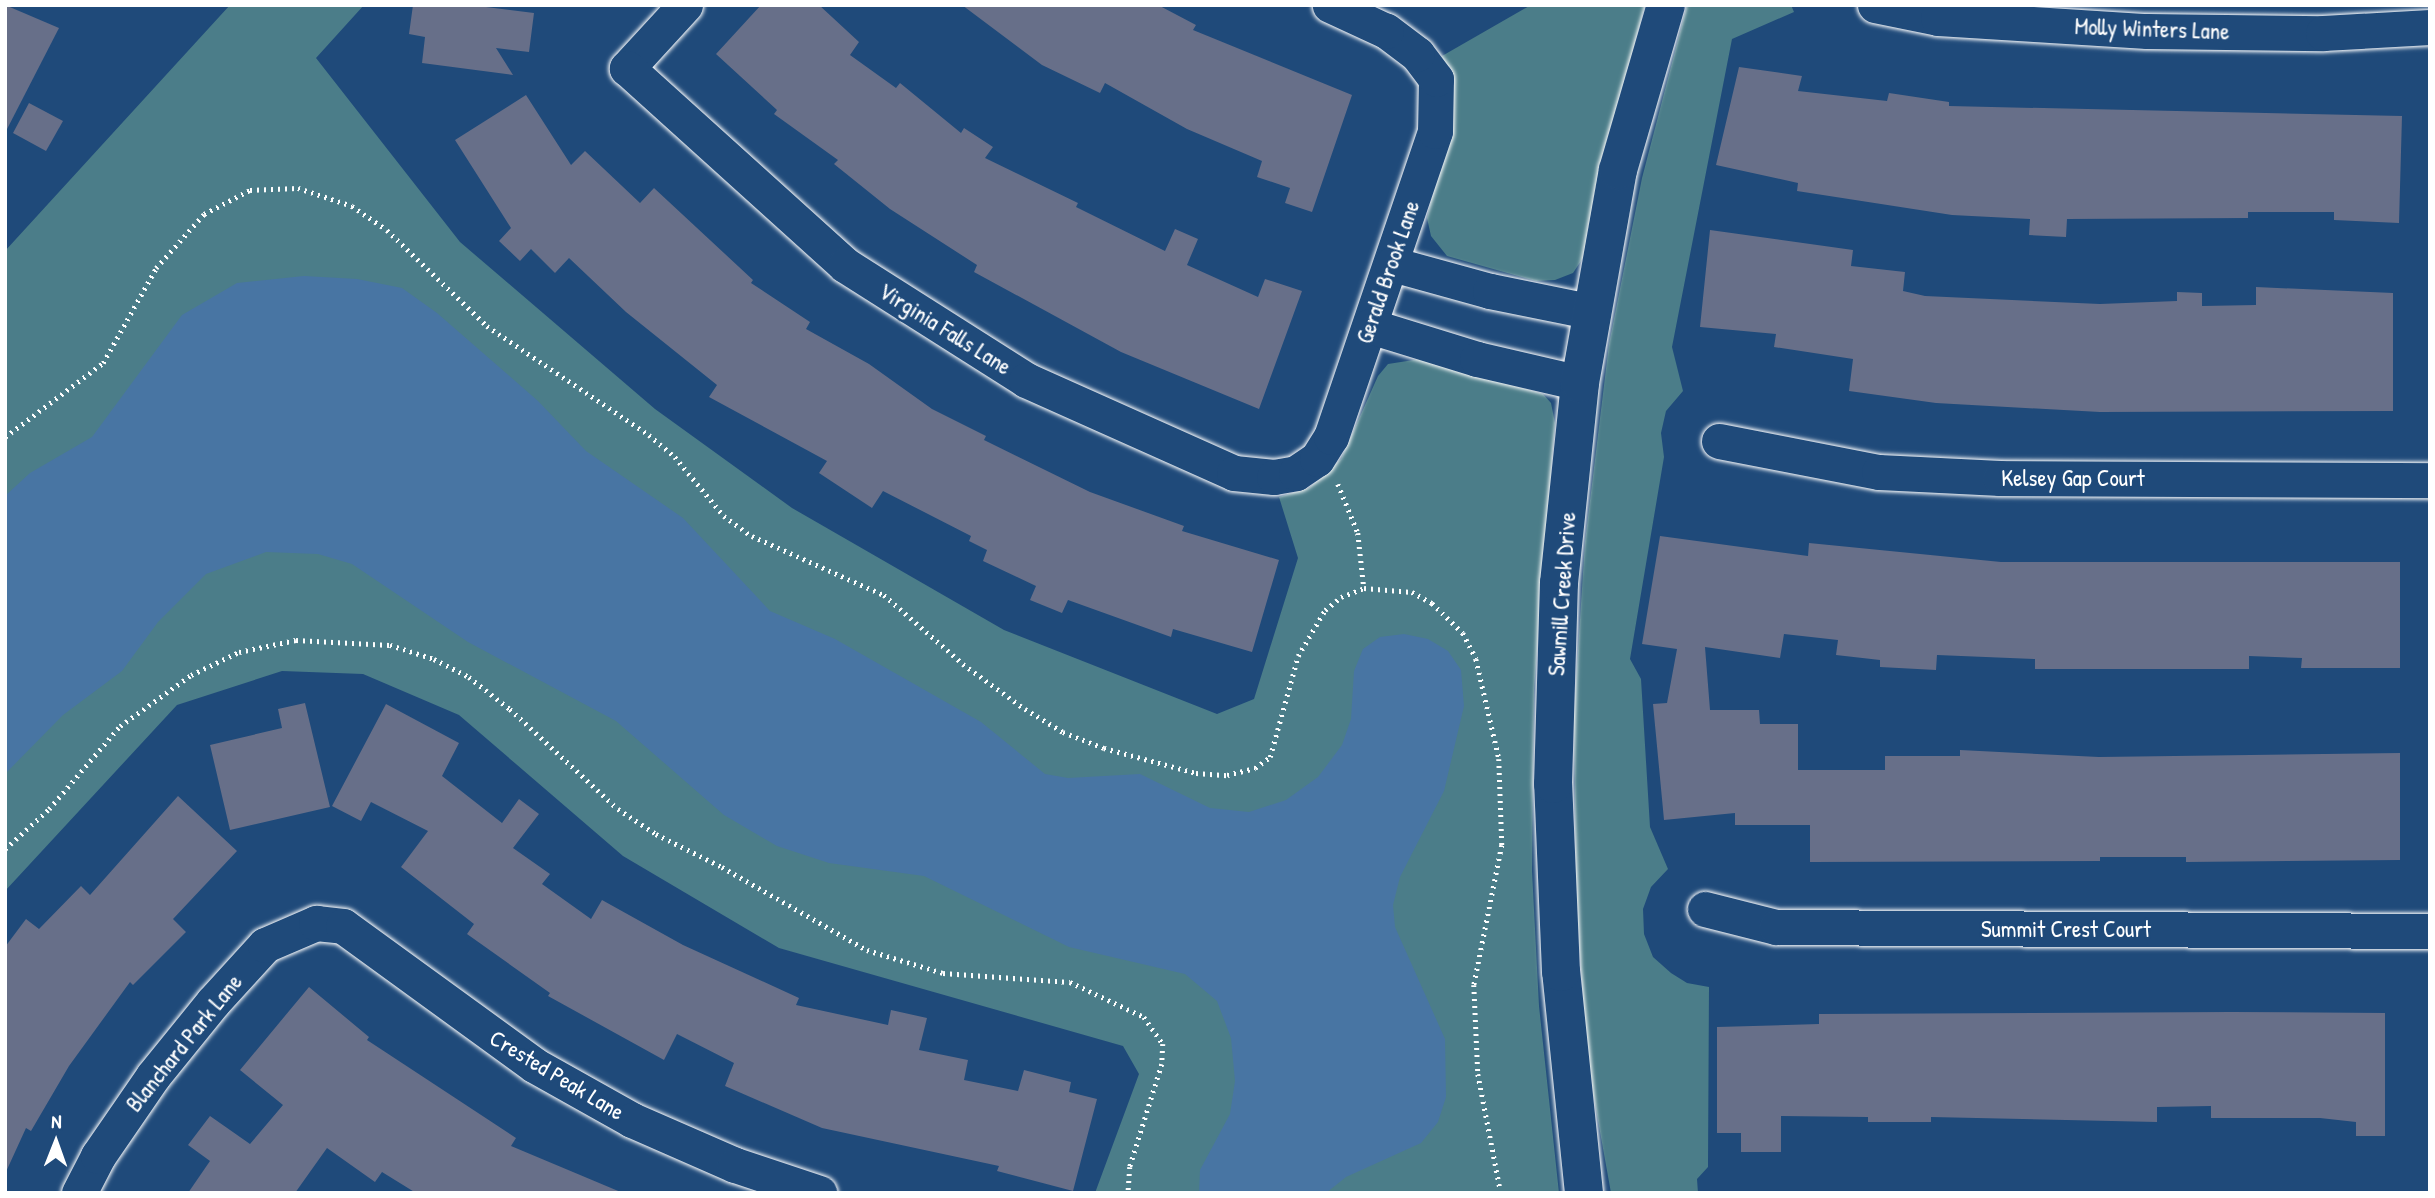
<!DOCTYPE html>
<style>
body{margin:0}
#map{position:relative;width:2435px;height:1198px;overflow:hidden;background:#1f4a7a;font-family:"Patrick Hand",sans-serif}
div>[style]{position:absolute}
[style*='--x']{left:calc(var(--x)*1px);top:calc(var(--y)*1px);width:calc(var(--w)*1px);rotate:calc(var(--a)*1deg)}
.green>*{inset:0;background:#4b7d89}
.water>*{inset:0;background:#4875a3}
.building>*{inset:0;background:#676f89}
.path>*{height:4.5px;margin-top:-2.25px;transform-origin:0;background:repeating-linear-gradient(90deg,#fff 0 2px,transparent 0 7px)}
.roads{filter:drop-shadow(0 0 2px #fff) drop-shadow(0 0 2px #fff)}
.street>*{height:35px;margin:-17.5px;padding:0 17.5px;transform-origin:17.5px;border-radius:17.5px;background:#1f4a7a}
.secondary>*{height:38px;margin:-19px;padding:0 19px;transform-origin:19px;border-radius:19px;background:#1f4a7a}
span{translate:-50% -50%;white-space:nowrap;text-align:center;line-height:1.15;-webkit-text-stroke:5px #1f4a7a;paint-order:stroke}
.street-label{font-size:23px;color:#fff}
.frame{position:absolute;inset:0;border:7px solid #fff;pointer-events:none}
.north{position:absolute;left:21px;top:1107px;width:70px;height:70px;-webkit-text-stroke:5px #1f4a7a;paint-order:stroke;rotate:1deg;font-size:19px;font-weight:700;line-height:28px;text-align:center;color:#fff}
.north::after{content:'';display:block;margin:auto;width:24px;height:32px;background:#fff;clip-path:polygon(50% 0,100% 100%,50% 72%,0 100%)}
</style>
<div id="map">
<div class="green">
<i style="clip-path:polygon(230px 5px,364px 5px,316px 58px,460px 242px,655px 409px,792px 508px,1004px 630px,1217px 714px,1254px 699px,1298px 558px,1279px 497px,1309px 488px,1341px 459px,1378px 376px,1388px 364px,1420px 359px,1543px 394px,1551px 403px,1555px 423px,1534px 689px,1532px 871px,1539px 1006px,1559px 1193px,1095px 1193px,1139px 1074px,1123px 1046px,779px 948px,623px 856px,459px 715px,363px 674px,282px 671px,177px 705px,5px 891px,5px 251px)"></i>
<i style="clip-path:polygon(1531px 5px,1645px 5px,1595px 195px,1583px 258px,1573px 273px,1555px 280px,1536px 281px,1447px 256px,1431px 236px,1427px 218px,1451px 115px,1451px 83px,1442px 56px)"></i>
<i style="clip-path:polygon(1687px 5px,1791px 5px,1794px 12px,1732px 39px,1672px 347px,1683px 391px,1666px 411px,1661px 433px,1664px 457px,1630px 659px,1641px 679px,1650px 827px,1668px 869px,1651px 887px,1643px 909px,1644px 934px,1653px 957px,1671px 973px,1687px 983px,1709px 987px,1708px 1167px,1697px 1179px,1698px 1193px,1611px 1193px,1587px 1059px,1576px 895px,1574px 713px,1585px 542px,1609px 344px,1642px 178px)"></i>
</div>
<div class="water">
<i style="clip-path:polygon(304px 276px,357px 279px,402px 288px,437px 313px,538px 401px,586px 451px,683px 518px,770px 611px,835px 639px,981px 722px,1045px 774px,1068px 778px,1140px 774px,1210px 808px,1249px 812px,1286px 800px,1318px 777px,1342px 745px,1351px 719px,1354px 671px,1363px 649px,1380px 637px,1404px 634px,1428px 639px,1448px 651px,1461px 670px,1464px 706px,1444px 791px,1400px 877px,1393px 905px,1395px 927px,1445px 1039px,1446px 1097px,1438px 1122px,1421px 1143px,1346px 1177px,1326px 1193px,1199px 1193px,1200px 1170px,1230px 1114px,1235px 1081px,1231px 1038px,1217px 1001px,1185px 974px,1069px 947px,924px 876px,829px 863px,777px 846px,724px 815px,616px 721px,468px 642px,352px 564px,318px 554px,266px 552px,206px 574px,158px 622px,122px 671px,63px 715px,5px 774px,5px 496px,30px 473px,92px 437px,182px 315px,237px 283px)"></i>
</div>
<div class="building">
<i style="clip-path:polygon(5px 5px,59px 28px,5px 133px)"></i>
<i style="clip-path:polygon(413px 5px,470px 5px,534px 13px,529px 52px,496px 48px,513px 75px,422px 63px,425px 37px,409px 34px)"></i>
<i style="clip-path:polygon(761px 5px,819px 5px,859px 42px,850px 55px,896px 88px,900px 83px,961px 133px,964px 128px,993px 147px,985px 158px,1078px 203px,1076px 207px,1165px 251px,1175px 229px,1198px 239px,1187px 265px,1258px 297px,1265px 279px,1302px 291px,1259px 409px,1121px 352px,974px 272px,977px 265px,890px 209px,834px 164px,838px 160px,774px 114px,777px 110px,716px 54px)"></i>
<i style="clip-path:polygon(962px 5px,1158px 5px,1196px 25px,1193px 30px,1352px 95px,1312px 212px,1285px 203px,1290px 188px,1257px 177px,1262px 161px,1187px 129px,1105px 83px,1100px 93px,1042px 65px)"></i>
<i style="clip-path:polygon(1739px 67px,1802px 76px,1798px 91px,1887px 101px,1889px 93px,1949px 102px,1949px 106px,2402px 116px,2399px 223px,2334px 220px,2334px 212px,2248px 212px,2248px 218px,2067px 219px,2066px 237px,2029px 235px,2030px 219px,1952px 215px,1797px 191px,1798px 183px,1716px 165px)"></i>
<i style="clip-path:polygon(526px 95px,571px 165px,585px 151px,640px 203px,654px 188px,753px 280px,751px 283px,810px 322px,806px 329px,869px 364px,932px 409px,986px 436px,984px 440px,1090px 492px,1184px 526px,1182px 531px,1279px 560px,1252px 652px,1173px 629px,1171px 637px,1068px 600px,1062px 613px,1030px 600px,1036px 586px,983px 561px,987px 550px,969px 541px,971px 536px,883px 491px,872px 508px,819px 473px,827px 461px,709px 397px,717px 385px,626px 312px,569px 258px,555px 273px,531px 249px,520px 261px,499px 241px,511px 228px,455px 140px)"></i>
<i style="clip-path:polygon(29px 103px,63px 121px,46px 151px,13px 133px)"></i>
<i style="clip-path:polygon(1710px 230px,1853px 250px,1851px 266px,1905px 272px,1903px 291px,1925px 296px,2100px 304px,2177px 301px,2177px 292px,2202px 293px,2202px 306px,2256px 305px,2256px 287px,2393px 293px,2393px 411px,2100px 412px,1936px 403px,1849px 391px,1853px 359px,1774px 347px,1776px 334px,1700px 327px)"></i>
<i style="clip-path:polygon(1660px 536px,1808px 556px,1809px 543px,2001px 562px,2400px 562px,2400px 668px,2301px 668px,2302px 658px,2249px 656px,2249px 669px,2035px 669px,2035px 659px,1937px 655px,1936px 670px,1880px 667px,1880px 660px,1836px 655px,1838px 640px,1784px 634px,1780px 658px,1705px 647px,1710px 710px,1759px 710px,1760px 724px,1798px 724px,1798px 770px,1885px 770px,1885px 756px,1960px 756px,1960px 750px,2099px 757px,2400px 753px,2400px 860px,2186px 862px,2186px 857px,2100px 857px,2100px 861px,1810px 862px,1810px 825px,1735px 825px,1735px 813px,1664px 820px,1653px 704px,1667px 703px,1677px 649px,1642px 644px)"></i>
<i style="clip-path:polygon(305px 703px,330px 807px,230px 830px,210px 745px,282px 728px,278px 709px)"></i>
<i style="clip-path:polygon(386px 704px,459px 743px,442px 776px,502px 823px,519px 799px,539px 814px,513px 848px,550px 874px,542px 884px,591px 919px,602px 900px,683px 945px,799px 998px,796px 1005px,888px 1025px,891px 1010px,927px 1018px,919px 1050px,968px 1060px,964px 1080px,1018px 1091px,1024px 1070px,1071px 1082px,1069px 1092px,1097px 1099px,1073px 1191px,997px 1171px,999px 1166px,822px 1128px,725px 1086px,734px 1063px,677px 1034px,664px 1060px,548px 996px,550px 993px,467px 934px,474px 924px,401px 867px,428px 831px,371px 802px,361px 821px,332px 806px)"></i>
<i style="clip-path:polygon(178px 796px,237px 851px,173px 919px,186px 932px,133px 985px,130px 982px,69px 1066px,31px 1131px,26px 1128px,5px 1174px,5px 947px,26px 919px,39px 929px,81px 886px,90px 895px)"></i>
<i style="clip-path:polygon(309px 987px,369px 1037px,367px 1040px,516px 1138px,511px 1146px,623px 1193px,416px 1193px,382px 1172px,375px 1182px,327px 1148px,295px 1193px,188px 1193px,210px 1161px,188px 1145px,210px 1116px,250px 1144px,283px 1105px,240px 1070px)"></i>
<i style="clip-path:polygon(2231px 1012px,2385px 1013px,2385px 1136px,2356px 1136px,2356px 1122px,2320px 1118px,2211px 1118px,2211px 1106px,2157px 1107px,2157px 1122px,1931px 1117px,1931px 1122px,1868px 1122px,1868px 1117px,1781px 1116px,1781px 1152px,1741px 1152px,1741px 1133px,1717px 1133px,1717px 1027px,1819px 1024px,1819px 1014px)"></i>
</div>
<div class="path">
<i style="--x:5;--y:437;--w:123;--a:-37.1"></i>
<i style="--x:103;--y:363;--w:109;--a:-60.8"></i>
<i style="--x:156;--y:268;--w:72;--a:-48.4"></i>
<i style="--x:204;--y:214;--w:52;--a:-27.6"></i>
<i style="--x:250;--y:190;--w:48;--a:-2.4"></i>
<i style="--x:298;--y:188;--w:57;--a:18.4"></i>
<i style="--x:352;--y:206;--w:42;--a:34.4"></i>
<i style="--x:387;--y:230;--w:139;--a:43.8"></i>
<i style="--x:487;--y:326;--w:195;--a:33.9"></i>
<i style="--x:649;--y:435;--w:34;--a:40"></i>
<i style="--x:675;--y:457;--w:77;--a:50.3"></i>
<i style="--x:724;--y:516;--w:34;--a:36"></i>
<i style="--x:752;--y:536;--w:145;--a:24.1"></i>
<i style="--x:884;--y:595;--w:105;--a:41.1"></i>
<i style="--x:963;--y:664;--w:77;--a:36"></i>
<i style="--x:1025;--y:709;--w:44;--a:31.2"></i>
<i style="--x:1063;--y:732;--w:44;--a:21.3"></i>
<i style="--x:1104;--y:748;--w:95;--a:15.2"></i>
<i style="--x:1196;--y:773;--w:31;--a:4"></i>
<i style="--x:1227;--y:775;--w:29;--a:-14"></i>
<i style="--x:1255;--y:768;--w:19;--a:-36"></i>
<i style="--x:1270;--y:757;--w:105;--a:-74.5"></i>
<i style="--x:1298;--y:656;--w:53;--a:-59.6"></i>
<i style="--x:1325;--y:610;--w:21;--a:-39"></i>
<i style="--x:1341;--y:597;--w:25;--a:-21"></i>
<i style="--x:1364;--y:588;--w:48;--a:4.8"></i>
<i style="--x:1412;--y:592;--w:23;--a:29"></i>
<i style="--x:1432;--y:603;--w:43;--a:44.1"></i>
<i style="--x:1463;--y:633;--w:29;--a:63"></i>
<i style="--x:1476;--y:659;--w:103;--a:77"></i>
<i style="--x:1499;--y:759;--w:86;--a:88"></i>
<i style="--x:1502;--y:845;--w:143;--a:101.3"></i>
<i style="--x:1474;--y:985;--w:89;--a:87.4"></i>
<i style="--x:1478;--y:1074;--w:121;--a:79.1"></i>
<i style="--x:1338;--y:484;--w:53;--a:67.8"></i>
<i style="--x:1358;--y:533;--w:55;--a:83.8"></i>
<i style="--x:5;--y:849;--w:59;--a:-42.3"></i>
<i style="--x:49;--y:809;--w:109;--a:-49.5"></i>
<i style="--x:120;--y:726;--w:87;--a:-35.7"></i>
<i style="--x:191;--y:675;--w:53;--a:-25.6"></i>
<i style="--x:239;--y:652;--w:58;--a:-11.9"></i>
<i style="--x:296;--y:640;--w:94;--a:3"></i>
<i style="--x:390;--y:645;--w:46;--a:17.7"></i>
<i style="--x:434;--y:659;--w:39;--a:27"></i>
<i style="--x:469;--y:677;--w:52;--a:38"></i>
<i style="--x:510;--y:709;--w:147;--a:42.8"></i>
<i style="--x:618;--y:809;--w:45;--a:33.3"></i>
<i style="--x:656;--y:834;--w:74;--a:26.6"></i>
<i style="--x:722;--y:867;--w:167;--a:29.8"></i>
<i style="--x:867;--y:950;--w:79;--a:16.8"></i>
<i style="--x:943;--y:973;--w:127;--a:4.1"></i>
<i style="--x:1070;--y:982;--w:82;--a:25.3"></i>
<i style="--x:1144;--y:1017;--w:33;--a:55"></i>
<i style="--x:1163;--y:1044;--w:20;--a:93"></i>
<i style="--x:1162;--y:1064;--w:108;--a:107.3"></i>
<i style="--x:1130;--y:1167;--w:26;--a:94"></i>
</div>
<div class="roads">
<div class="street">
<i style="--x:685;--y:5;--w:86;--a:132.6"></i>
<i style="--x:627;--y:68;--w:294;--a:42.1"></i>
<i style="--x:845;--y:265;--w:214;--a:32.4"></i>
<i style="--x:1026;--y:380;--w:228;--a:24.1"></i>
<i style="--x:1234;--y:473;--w:40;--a:5.7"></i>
<i style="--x:1274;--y:477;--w:22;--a:-10"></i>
<i style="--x:1296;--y:473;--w:25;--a:-34"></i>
<i style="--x:1317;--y:459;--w:26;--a:-58"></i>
<i style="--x:1331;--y:437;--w:323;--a:-71.2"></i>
<i style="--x:1435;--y:131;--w:52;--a:-88.9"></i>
<i style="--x:1436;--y:79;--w:31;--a:-127"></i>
<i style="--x:1417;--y:54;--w:39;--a:-143"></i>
<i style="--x:1386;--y:31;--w:62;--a:-155.1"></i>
<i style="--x:1875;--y:5;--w:64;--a:11.7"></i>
<i style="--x:1938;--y:18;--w:209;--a:3.6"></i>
<i style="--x:2147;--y:31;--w:176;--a:0.7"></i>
<i style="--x:2323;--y:33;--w:107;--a:-3.2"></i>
<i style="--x:1392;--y:264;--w:102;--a:15.4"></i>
<i style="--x:1490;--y:291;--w:105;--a:11.5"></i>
<i style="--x:1370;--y:326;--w:112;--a:17.1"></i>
<i style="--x:1477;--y:359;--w:106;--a:13.1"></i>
<i style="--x:1719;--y:441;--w:163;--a:11"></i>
<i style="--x:1879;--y:472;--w:121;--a:2.8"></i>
<i style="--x:2000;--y:478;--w:430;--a:0.3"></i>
<i style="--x:1705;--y:909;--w:73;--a:14.2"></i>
<i style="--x:1776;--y:927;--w:654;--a:0.35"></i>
<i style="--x:79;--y:1193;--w:42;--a:-62.8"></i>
<i style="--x:98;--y:1156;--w:97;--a:-55.5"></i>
<i style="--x:153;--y:1076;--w:95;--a:-51"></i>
<i style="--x:213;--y:1002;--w:77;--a:-47.6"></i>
<i style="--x:265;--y:945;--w:56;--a:-23.3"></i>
<i style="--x:316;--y:923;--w:27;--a:6"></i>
<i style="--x:343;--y:926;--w:236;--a:36"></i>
<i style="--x:534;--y:1065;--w:112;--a:29.3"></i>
<i style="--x:632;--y:1120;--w:112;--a:23.6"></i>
<i style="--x:735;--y:1165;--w:89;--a:18.4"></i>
</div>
<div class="secondary">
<i style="--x:1584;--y:1193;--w:222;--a:-95.9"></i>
<i style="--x:1561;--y:972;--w:188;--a:-92.4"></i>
<i style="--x:1553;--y:784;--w:201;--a:-88.3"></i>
<i style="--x:1559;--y:583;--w:201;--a:-84"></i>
<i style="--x:1580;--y:383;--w:216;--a:-79.9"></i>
<i style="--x:1618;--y:170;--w:172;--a:-73.8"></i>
</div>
</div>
<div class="street-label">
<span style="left:2152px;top:29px;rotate:2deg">Molly Winters Lane</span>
<span style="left:1388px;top:272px;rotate:-71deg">Gerald Brook Lane</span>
<span style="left:945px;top:329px;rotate:32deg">Virginia Falls Lane</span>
<span style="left:2073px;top:478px">Kelsey Gap Court</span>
<span style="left:1562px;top:594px;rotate:-86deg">Sawmill Creek Drive</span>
<span style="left:2066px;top:929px">Summit Crest Court</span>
<span style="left:184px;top:1043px;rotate:-51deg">Blanchard Park Lane</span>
<span style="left:557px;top:1075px;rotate:31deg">Crested Peak Lane</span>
</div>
<div class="frame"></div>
<div class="north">N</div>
</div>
